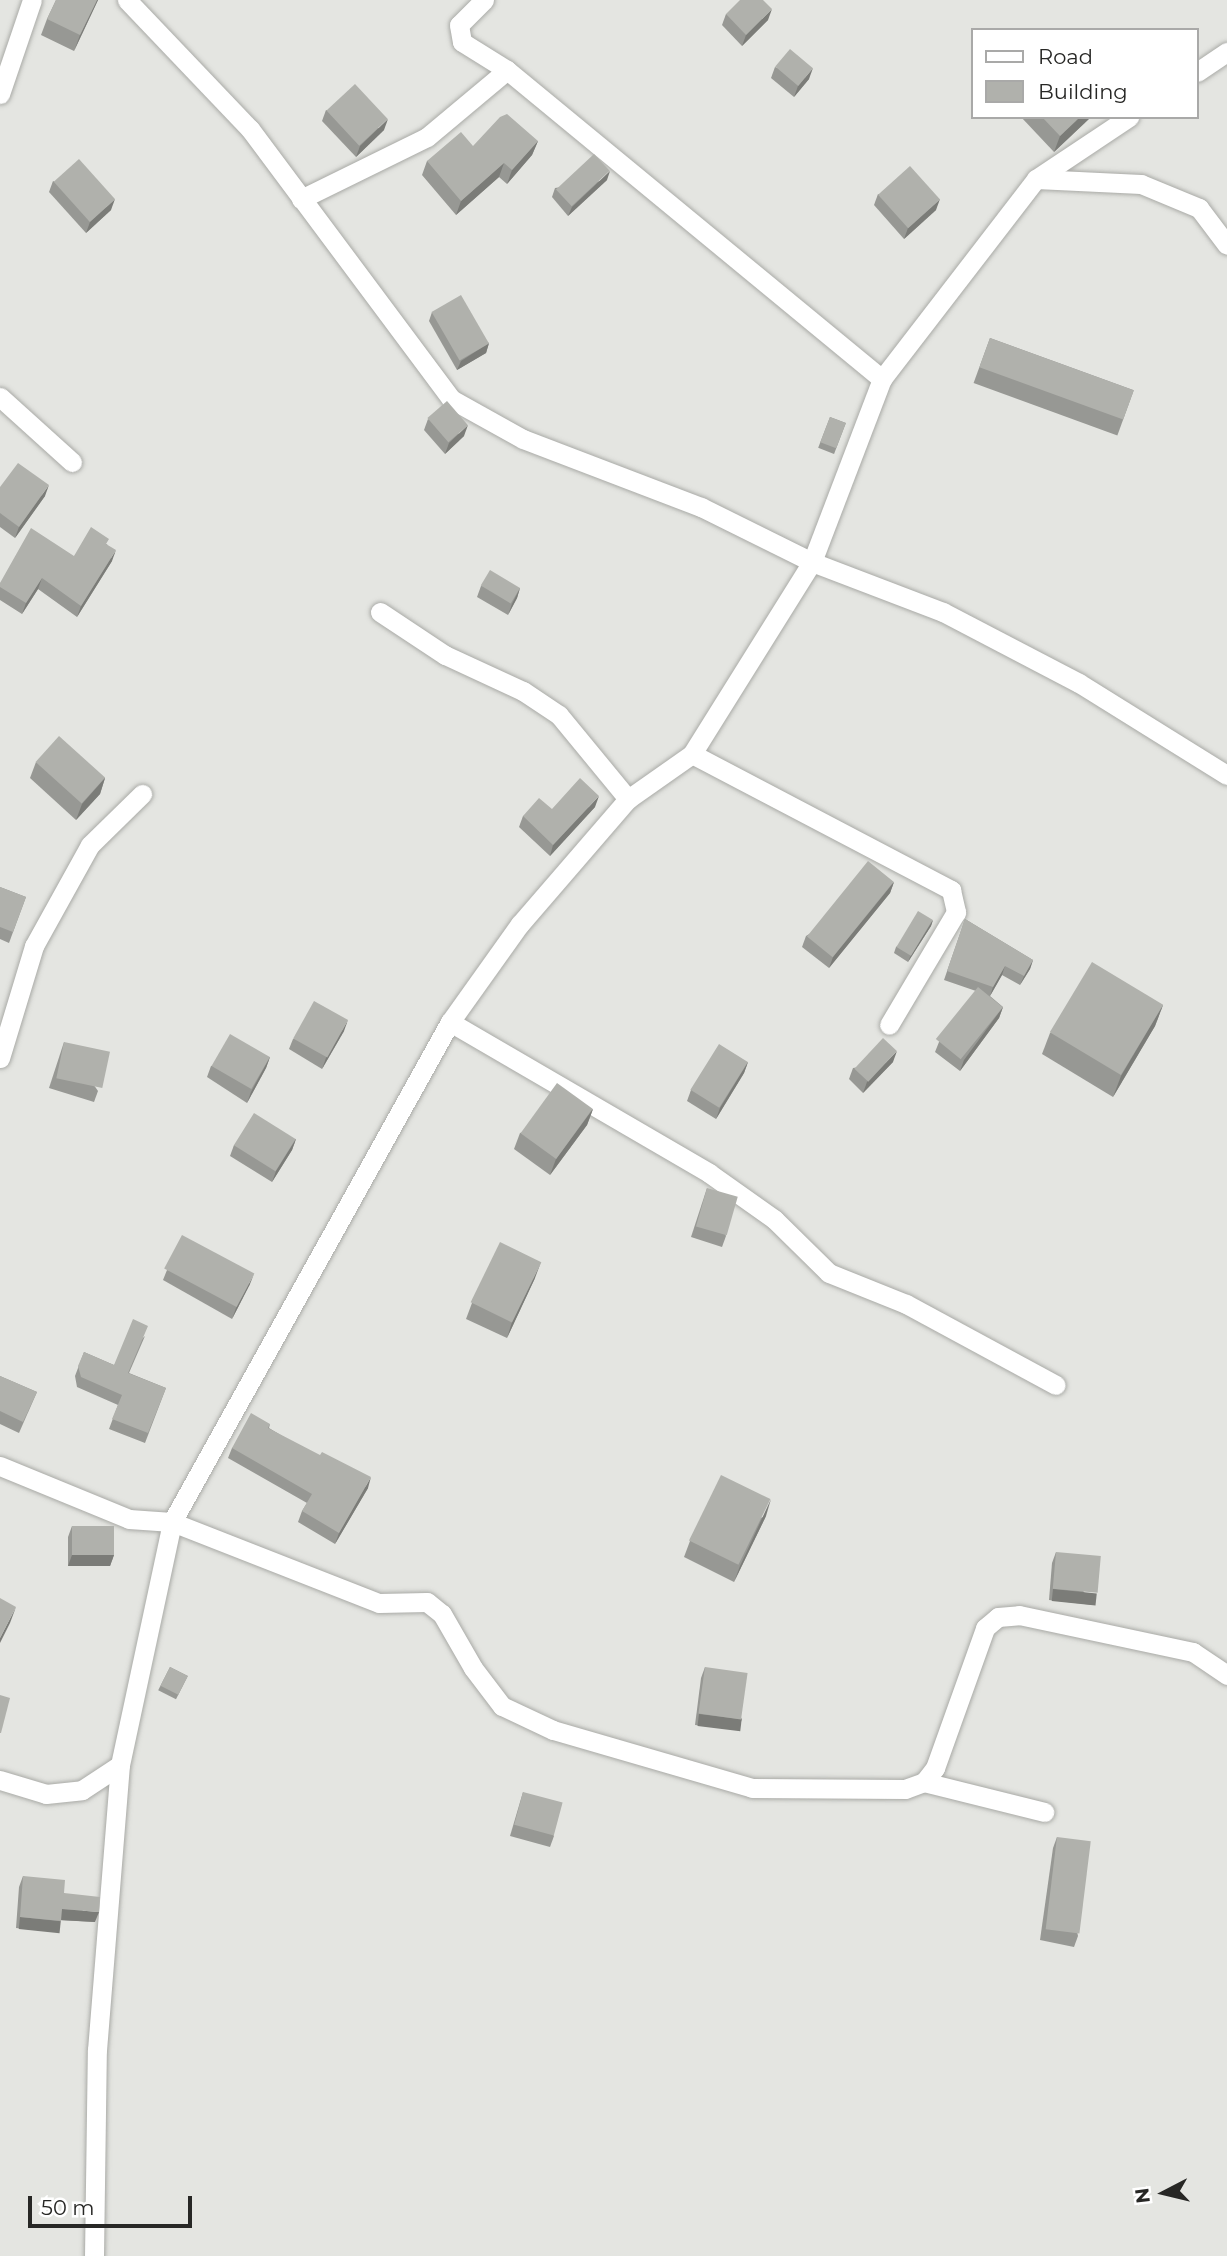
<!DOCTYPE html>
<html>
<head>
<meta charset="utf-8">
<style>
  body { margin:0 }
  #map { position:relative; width:1227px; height:2256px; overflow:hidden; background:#e4e5e1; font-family:Montserrat,sans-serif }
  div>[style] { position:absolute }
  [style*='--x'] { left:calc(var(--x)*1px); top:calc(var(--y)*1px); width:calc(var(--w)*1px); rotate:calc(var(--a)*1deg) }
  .roads { filter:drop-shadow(0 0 2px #a9aaa6) drop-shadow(0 0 2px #a9aaa6) }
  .minor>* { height:19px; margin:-9.5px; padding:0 9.5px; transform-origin:9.5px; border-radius:9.5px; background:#fff }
  .wall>* { inset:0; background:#979894; transform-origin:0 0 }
  .shaded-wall>* { inset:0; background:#7b7c78; transform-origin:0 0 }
  .building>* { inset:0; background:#b0b1ac; transform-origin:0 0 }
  span { translate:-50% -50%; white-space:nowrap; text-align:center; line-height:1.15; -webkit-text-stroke:6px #fff; paint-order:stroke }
  .legend { position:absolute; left:971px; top:28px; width:228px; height:91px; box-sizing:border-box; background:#fff; border:2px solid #a9a9a8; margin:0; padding:9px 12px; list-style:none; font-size:21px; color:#272725 }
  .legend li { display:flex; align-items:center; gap:14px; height:35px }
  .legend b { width:35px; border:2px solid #a9a9a8 }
  .north { position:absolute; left:1129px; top:2158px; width:70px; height:70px; -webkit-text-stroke:5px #fff; paint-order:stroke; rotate:263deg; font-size:19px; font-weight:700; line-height:28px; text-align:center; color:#272725 }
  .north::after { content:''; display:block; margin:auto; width:24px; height:32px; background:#272725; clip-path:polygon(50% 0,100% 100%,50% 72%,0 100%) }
  .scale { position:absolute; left:28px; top:2196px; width:164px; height:32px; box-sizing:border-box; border:4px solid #272725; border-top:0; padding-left:9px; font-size:21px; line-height:24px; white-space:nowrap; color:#272725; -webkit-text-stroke:5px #fff; paint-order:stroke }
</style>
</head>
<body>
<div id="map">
  <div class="roads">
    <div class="minor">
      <div style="--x:127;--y:0;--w:178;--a:46.4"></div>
      <div style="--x:250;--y:129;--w:337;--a:53.3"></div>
      <div style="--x:451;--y:399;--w:82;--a:29.1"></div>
      <div style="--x:523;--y:439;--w:191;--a:20.9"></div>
      <div style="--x:701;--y:507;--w:124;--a:26.4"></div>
      <div style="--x:812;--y:562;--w:140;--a:20.9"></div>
      <div style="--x:943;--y:612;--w:153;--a:27.6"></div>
      <div style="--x:1079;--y:683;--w:174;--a:31.9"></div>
      <div style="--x:484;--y:0;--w:35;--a:135"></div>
      <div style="--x:459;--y:25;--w:17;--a:80"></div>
      <div style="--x:462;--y:42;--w:53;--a:31.9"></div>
      <div style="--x:507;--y:70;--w:486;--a:39.5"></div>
      <div style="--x:1197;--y:72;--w:36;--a:-34"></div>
      <div style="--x:0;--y:94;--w:99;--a:-71.2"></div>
      <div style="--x:1036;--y:179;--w:105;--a:2.7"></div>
      <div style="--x:1141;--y:184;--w:63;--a:22.5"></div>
      <div style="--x:1199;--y:208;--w:46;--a:52.9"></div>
      <div style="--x:301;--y:199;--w:140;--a:-26.2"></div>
      <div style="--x:427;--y:137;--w:104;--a:-39.9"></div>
      <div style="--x:0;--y:397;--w:97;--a:42.1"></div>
      <div style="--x:380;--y:612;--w:78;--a:33.5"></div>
      <div style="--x:445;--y:655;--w:86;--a:24.8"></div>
      <div style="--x:523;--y:691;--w:43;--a:33.7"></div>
      <div style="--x:559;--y:715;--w:109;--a:50.6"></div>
      <div style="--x:692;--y:754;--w:293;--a:27.7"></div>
      <div style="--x:951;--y:890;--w:23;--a:77"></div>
      <div style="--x:956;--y:912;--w:131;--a:120.7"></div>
      <div style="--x:450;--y:1022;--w:300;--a:30.2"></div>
      <div style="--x:709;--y:1173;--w:80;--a:35.3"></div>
      <div style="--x:774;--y:1219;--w:77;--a:44.5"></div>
      <div style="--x:829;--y:1273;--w:83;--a:21.9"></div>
      <div style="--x:906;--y:1304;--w:170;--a:28.4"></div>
      <div style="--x:0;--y:1058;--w:117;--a:-73.1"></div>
      <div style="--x:34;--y:946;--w:115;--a:-61"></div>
      <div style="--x:90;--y:845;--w:73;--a:-44.4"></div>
      <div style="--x:0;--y:1466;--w:139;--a:22.3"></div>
      <div style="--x:129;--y:1519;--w:43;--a:4"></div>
      <div style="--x:172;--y:1522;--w:572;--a:-60.93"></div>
      <div style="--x:450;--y:1022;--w:120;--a:-54.5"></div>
      <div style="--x:520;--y:924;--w:165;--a:-49.2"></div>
      <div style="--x:628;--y:799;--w:78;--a:-35.1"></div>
      <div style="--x:692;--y:754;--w:226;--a:-58"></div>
      <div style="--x:812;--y:562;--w:196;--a:-69.1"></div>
      <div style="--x:882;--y:379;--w:252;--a:-52.4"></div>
      <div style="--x:1036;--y:179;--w:112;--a:-33.7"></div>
      <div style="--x:0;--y:1780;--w:48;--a:16.9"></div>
      <div style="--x:46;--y:1794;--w:36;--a:-6"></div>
      <div style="--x:82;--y:1790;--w:45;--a:-33.3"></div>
      <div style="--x:924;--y:1782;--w:124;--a:14"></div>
      <div style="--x:94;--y:2256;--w:206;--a:-89.2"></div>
      <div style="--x:97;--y:2050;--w:286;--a:-85.4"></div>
      <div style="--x:120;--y:1765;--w:249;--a:-77.9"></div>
      <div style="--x:172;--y:1522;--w:222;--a:21.4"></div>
      <div style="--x:379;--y:1603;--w:48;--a:-1.2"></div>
      <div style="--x:427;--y:1602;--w:19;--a:39"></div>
      <div style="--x:442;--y:1614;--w:62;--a:60.1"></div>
      <div style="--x:473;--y:1668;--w:48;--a:52.7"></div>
      <div style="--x:502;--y:1706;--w:56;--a:25.2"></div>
      <div style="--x:553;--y:1730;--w:207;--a:16.2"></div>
      <div style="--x:752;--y:1788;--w:153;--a:0.4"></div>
      <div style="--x:905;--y:1789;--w:20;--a:-20"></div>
      <div style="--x:924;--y:1782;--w:18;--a:-52"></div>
      <div style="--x:935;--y:1768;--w:149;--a:-70.3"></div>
      <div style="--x:985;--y:1628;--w:17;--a:-40"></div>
      <div style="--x:998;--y:1617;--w:21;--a:-5"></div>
      <div style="--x:1019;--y:1615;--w:178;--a:12"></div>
      <div style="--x:1193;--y:1652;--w:41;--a:34.1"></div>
    </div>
  </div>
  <div class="wall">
    <div style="clip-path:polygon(56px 0,98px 0,74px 51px,41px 35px,47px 19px)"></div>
    <div style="clip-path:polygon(726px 14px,768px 20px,742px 46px,722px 25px)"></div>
    <div style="clip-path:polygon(775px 67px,809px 79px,794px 97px,771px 78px)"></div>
    <div style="clip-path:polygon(326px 110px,384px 130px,356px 157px,322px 121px)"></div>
    <div style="clip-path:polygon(1021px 117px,1091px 117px,1054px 152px)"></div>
    <div style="clip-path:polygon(538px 141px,532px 155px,507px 184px,499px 177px,456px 215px,422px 175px,427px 161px,473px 146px)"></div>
    <div style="clip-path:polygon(607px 180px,568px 216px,552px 197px,555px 188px)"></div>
    <div style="clip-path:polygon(53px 181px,111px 210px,86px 233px,49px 192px)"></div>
    <div style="clip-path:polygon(878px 194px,936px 210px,904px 239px,874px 205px)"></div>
    <div style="clip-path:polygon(432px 312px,489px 343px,486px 353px,457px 370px,429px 321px)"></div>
    <div style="left:990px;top:338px;width:153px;height:48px;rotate:20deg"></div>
    <div style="left:830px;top:417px;width:17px;height:33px;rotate:21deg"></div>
    <div style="clip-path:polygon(428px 419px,464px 436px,445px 454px,424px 430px)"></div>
    <div style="clip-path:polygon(0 487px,45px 496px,15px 538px,0 527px)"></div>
    <div style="clip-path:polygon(107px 544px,112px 561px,77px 617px,38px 589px,22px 614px,0 600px,0 583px)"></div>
    <div style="clip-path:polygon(481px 586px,520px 588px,517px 598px,508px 615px,477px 597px)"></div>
    <div style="clip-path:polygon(36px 762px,105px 778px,100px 794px,76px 820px,30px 778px)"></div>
    <div style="clip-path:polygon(595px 807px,550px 856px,519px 827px,523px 816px,552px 809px)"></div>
    <div style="clip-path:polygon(894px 882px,890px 893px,829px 968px,802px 947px,806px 936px)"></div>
    <div style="clip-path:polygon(0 887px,26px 897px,9px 943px,0 939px)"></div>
    <div style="clip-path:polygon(965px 919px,1033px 960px,1030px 969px,1020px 985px,1002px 975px,990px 996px,1003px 1007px,999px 1018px,960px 1071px,935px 1052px,939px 1042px,976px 991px,944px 980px)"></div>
    <div style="clip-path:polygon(933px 920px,931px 926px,908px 962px,894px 953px,896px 947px)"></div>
    <div style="clip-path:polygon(1163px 1005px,1155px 1026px,1113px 1097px,1042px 1054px,1050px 1033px)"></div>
    <div style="clip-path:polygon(344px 1031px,322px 1069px,289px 1049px,293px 1039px)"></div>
    <div style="clip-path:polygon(64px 1042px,98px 1091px,94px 1102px,49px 1088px)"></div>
    <div style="clip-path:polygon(270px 1057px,266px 1068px,247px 1103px,207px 1077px,211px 1066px)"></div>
    <div style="clip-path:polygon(748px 1062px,744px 1073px,716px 1119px,687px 1101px,691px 1090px)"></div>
    <div style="clip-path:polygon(893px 1062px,863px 1093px,849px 1079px,853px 1068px)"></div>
    <div style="clip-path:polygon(593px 1109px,587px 1125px,550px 1175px,514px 1149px,520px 1133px)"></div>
    <div style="clip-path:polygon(296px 1139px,292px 1150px,272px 1182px,230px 1156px,234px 1145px)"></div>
    <div style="clip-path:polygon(707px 1188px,726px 1236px,722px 1247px,691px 1237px)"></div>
    <div style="clip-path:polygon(167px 1270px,250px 1284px,232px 1319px,163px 1280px)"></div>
    <div style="clip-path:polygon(535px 1278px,507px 1338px,466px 1319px,472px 1303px)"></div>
    <div style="clip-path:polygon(145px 1336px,129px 1373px,166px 1388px,145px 1443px,109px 1429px,118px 1405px,77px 1387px,75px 1376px,84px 1352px,114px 1365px)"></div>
    <div style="clip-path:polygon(0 1376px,37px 1392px,19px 1433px,0 1424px)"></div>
    <div style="clip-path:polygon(270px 1424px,269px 1428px,368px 1488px,335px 1544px,298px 1522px,302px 1511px,307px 1503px,228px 1458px,232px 1448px)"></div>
    <div style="clip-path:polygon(766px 1516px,734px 1582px,684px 1557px,690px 1541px)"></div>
    <div style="clip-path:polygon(72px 1526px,114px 1555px,110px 1566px,68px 1566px,68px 1537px)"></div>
    <div style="clip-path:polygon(1056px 1552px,1093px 1605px,1049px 1600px,1052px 1563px)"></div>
    <div style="left:170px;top:1667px;width:20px;height:26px;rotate:27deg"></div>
    <div style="clip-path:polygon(705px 1667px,742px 1719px,738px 1730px,695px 1725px,701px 1678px)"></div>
    <div style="clip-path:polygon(523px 1792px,554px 1836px,550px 1847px,510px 1836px)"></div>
    <div style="clip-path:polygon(1057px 1837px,1078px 1936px,1074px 1947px,1040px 1940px,1053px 1848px)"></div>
    <div style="clip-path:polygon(23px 1876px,64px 1893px,95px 1922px,61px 1920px,57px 1932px,16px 1928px,19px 1887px)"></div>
  </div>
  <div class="shaded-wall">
    <div style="clip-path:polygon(97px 0,98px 0,74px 51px,80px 35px)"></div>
    <div style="clip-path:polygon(772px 9px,768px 20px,742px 46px,746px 35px)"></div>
    <div style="clip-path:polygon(813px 68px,809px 79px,794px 97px,798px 86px)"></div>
    <div style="clip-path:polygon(1080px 117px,1091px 117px,1054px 152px,1060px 136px)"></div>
    <div style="clip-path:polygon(388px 119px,384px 130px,356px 157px,360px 146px)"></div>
    <div style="clip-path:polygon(538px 141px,532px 155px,507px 184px,512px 170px)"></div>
    <div style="clip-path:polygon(504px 163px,499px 177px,456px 215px,461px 201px)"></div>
    <div style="clip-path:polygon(610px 171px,607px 180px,568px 216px,572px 207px)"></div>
    <div style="clip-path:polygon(115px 199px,111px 210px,86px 233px,90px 222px)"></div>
    <div style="clip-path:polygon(940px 199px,936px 210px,904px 239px,908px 228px)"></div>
    <div style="clip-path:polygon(489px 343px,486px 353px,457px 370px,461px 361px)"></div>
    <div style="clip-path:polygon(468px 425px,464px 436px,445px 454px,449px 443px)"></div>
    <div style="clip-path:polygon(49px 485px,45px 496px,15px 538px,19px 527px)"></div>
    <div style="clip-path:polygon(116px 550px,112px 561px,77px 617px,81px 606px)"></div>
    <div style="clip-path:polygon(42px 578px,38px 589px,22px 614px,26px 603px)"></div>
    <div style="clip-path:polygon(520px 588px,517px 598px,508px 615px,512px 604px)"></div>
    <div style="clip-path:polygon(105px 778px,100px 794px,76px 820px,82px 804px)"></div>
    <div style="clip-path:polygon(599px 796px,595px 807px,550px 856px,553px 845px)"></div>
    <div style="clip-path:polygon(894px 882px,890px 893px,829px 968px,833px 957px)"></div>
    <div style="clip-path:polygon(933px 920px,931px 926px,908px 962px,910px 957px)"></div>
    <div style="clip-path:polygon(1033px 960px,1030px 969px,1020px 985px,1024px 976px)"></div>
    <div style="clip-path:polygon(1005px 966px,1002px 975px,990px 996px,993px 987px)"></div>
    <div style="clip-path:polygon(1163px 1005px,1155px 1026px,1113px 1097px,1121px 1076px)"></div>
    <div style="clip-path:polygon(1003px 1007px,999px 1018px,960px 1071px,964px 1060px)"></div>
    <div style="clip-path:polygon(348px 1020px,344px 1031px,322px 1069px,326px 1058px)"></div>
    <div style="clip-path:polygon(897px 1051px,893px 1062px,863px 1093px,867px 1082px)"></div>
    <div style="clip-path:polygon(270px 1057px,266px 1068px,247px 1103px,251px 1092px)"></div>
    <div style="clip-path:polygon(748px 1062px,744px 1073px,716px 1119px,720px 1108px)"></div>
    <div style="clip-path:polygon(593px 1109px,587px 1125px,550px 1175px,556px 1159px)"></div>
    <div style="clip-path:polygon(296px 1139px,292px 1150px,272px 1182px,276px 1171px)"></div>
    <div style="clip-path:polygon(541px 1262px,535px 1278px,507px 1338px,512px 1322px)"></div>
    <div style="clip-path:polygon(254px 1274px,250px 1284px,232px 1319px,236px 1308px)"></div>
    <div style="clip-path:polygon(371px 1477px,368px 1488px,335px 1544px,339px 1533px)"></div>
    <div style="clip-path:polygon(771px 1499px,766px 1516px,734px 1582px,740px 1566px)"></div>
    <div style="clip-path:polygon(72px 1555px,114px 1555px,110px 1566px,68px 1566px)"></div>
    <div style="left:1053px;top:1589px;width:44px;height:12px;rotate:6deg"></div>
    <div style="clip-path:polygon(16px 1607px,10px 1623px,0 1643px,0 1638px)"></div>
    <div style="left:699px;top:1714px;width:43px;height:12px;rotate:7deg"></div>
    <div style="clip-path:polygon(62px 1909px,99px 1912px,95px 1922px,58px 1920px)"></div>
    <div style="left:20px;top:1917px;width:41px;height:12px;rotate:6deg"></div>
  </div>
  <div class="building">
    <div style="clip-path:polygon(56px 0,97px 0,80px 35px,47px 19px)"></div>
    <div style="clip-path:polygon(740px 0,763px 0,772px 9px,746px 35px,726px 14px)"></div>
    <div style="left:790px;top:49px;width:30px;height:23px;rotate:40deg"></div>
    <div style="left:355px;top:84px;width:48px;height:39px;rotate:47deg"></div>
    <div style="clip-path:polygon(507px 114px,538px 141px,512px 170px,504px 163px,461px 201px,427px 161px,461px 132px,473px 146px,500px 117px)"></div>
    <div style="clip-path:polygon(1042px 117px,1080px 117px,1060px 136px)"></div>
    <div style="left:594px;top:154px;width:23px;height:52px;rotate:47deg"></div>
    <div style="left:79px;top:159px;width:54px;height:34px;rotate:48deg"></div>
    <div style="left:910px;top:166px;width:45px;height:43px;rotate:48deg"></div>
    <div style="left:461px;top:295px;width:56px;height:34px;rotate:60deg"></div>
    <div style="left:990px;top:338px;width:153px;height:31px;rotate:20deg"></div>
    <div style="left:447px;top:401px;width:32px;height:26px;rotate:49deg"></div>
    <div style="left:830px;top:417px;width:17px;height:27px;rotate:21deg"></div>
    <div style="clip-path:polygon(18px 463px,49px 485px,19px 527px,0 513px,0 487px)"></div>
    <div style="clip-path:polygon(91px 527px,109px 539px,106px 544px,116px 550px,81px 606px,42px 578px,26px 603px,0 587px,0 583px,31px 528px,74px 556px)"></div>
    <div style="left:490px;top:570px;width:35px;height:18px;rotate:31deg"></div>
    <div style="left:59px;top:736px;width:62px;height:35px;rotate:42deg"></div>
    <div style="clip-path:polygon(580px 778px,599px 796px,553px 845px,523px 816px,539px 798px,552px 809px)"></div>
    <div style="left:868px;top:861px;width:33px;height:97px;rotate:39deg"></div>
    <div style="clip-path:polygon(0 887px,26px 897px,13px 932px,0 927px)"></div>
    <div style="left:918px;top:911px;width:17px;height:42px;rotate:31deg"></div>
    <div style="clip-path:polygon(965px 919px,1033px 960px,1024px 976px,1005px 966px,993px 987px,947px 971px)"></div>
    <div style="left:1092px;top:962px;width:83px;height:82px;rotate:31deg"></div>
    <div style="left:978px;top:987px;width:32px;height:67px;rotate:39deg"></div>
    <div style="left:314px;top:1001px;width:39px;height:43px;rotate:29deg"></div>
    <div style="left:230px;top:1034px;width:46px;height:37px;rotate:30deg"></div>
    <div style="left:883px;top:1038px;width:19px;height:42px;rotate:43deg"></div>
    <div style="left:64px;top:1042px;width:47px;height:37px;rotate:12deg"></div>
    <div style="left:719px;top:1044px;width:34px;height:54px;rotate:32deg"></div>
    <div style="left:557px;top:1083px;width:44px;height:62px;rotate:36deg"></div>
    <div style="left:254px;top:1113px;width:49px;height:38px;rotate:32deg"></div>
    <div style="left:707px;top:1188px;width:32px;height:40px;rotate:16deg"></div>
    <div style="left:182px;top:1235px;width:82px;height:38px;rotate:28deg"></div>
    <div style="left:500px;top:1242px;width:46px;height:67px;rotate:26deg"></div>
    <div style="clip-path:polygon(133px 1319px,148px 1326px,128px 1373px,166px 1388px,148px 1433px,112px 1419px,122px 1395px,81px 1377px,78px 1366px,84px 1352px,114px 1365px)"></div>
    <div style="clip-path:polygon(0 1376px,37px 1392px,23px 1422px,0 1411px)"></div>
    <div style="clip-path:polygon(251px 1413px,270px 1424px,268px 1428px,320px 1455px,322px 1452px,371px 1477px,339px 1533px,302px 1511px,312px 1494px,232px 1448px)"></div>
    <div style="left:721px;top:1475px;width:55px;height:73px;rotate:26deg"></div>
    <div style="left:72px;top:1526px;width:42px;height:29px"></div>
    <div style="left:1056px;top:1552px;width:45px;height:37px;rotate:5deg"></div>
    <div style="clip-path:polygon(0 1598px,16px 1607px,0 1638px)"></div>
    <div style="left:170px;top:1667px;width:20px;height:21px;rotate:27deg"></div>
    <div style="left:705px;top:1667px;width:43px;height:47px;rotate:8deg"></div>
    <div style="clip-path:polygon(0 1695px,10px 1698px,1px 1733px,0 1733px)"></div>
    <div style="left:523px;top:1792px;width:41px;height:34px;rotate:15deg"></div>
    <div style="left:1057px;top:1837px;width:34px;height:93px;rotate:7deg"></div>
    <div style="clip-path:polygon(23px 1876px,65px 1880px,64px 1893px,100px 1897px,99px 1912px,62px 1909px,61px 1921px,20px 1917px)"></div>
  </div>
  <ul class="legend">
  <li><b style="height:9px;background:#fff"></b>Road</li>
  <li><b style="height:19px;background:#b0b1ac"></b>Building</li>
  </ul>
  <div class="north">N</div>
  <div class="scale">50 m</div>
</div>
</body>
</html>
